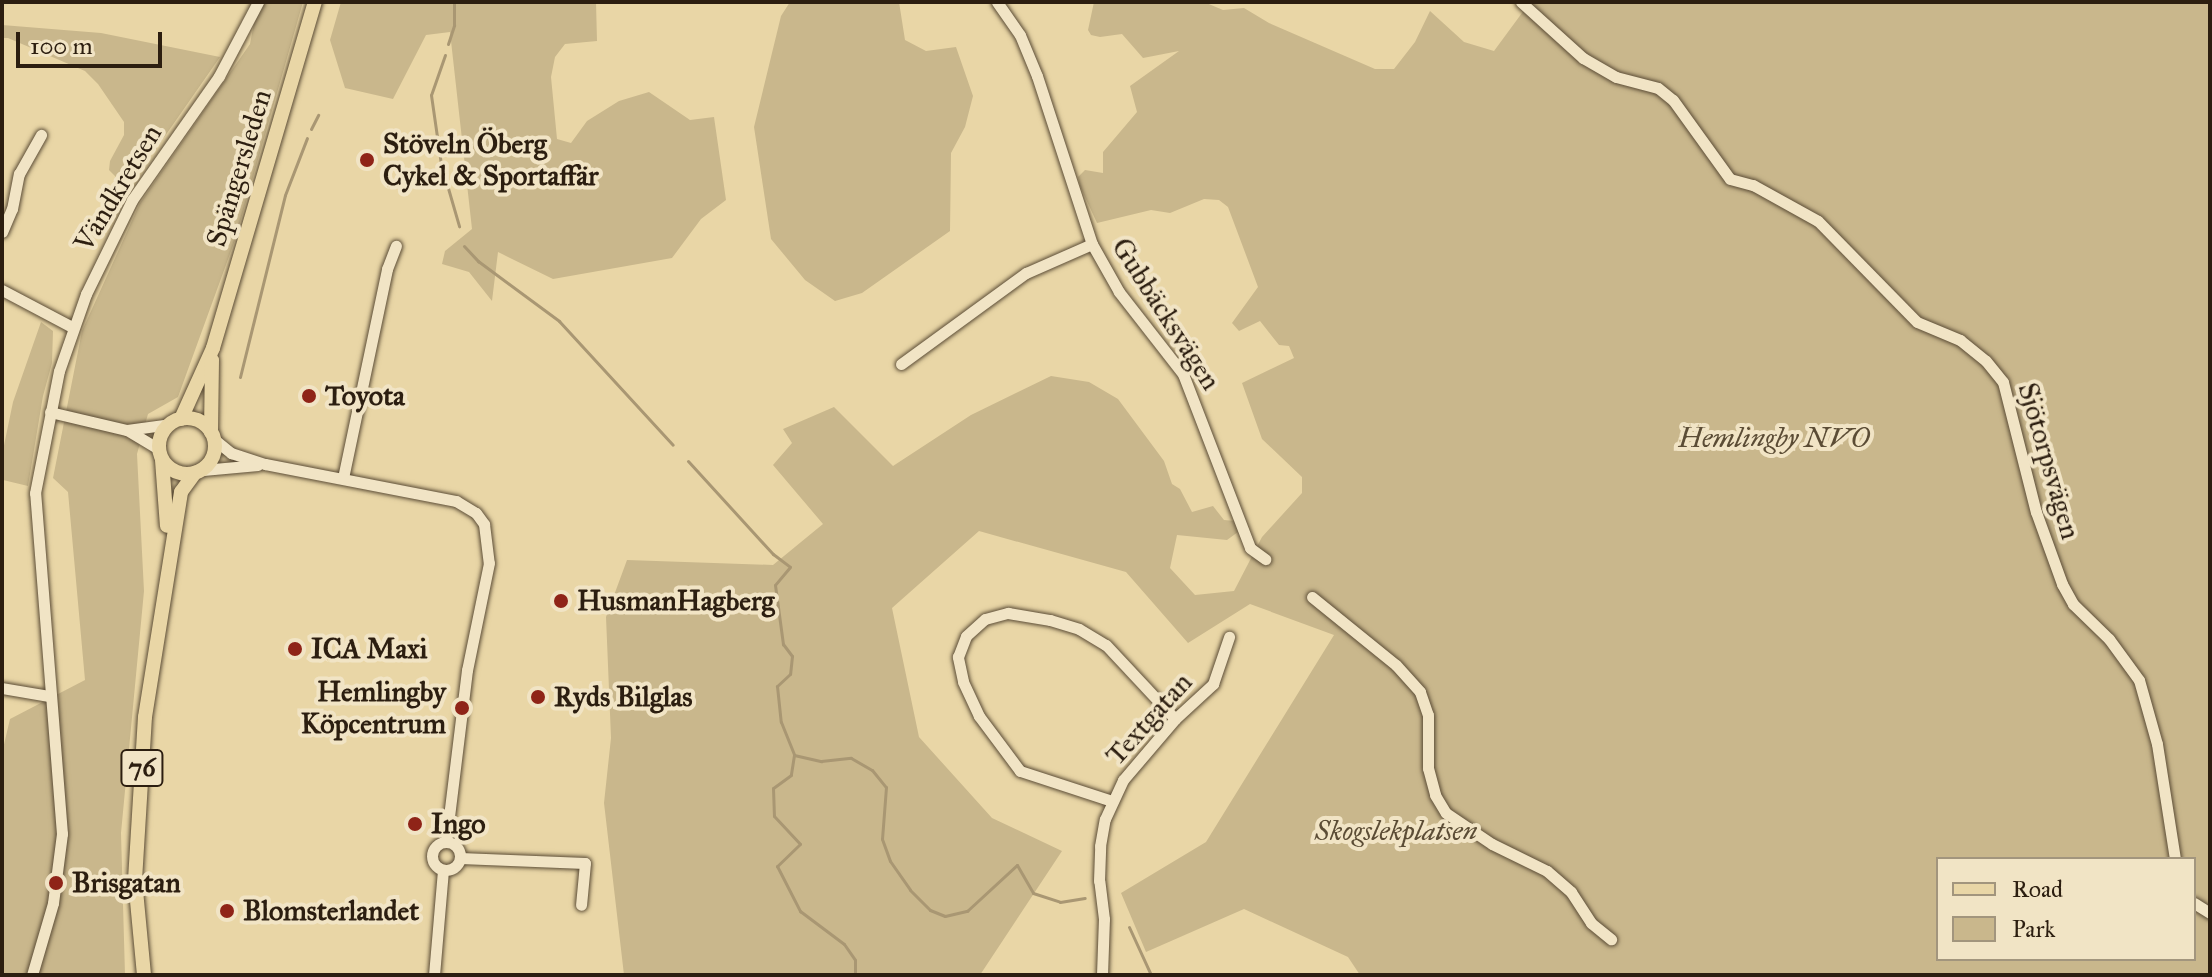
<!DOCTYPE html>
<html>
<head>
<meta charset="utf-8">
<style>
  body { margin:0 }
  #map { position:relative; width:2212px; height:977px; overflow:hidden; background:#e9d6a6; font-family:"IM FELL Great Primer",serif }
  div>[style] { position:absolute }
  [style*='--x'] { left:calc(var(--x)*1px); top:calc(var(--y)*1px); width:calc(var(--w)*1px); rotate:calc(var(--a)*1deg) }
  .green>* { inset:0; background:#c9b78c }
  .stream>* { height:3px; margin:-1.5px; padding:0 1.5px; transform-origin:1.5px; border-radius:1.5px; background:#a99773 }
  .roads { filter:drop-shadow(0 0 2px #5b4c36) drop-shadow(0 0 2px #5b4c36) }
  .minor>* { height:11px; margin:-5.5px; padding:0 5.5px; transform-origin:5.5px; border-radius:5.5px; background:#f1e4c5 }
  .minor>.ring { margin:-5.5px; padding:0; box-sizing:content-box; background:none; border:11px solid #f1e4c5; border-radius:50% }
  .major>* { height:14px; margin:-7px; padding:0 7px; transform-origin:7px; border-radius:7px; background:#e9d6a6 }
  .major>.ring { margin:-7px; padding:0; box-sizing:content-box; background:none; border:14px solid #e9d6a6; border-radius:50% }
  .dots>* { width:22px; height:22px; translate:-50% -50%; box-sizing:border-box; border:4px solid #f1e4c5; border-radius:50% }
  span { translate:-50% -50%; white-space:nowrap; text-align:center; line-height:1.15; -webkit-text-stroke:8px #f1e4c5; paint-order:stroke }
  .shield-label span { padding:2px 6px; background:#f1e4c5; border:2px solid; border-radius:6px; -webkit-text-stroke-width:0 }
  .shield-label { font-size:26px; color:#2c1e10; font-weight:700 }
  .poi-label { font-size:28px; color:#2c1e10; font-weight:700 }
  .left { translate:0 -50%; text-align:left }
  .right { translate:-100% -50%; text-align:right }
  .street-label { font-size:28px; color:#2c1e10 }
  .park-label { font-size:28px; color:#5b4c35; font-style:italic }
  .frame { position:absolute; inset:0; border:4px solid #2c1e10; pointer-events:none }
  .legend { position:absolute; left:1936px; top:857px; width:260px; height:104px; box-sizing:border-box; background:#f1e4c5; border:2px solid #a2957d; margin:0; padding:10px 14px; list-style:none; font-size:24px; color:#2c1e10 }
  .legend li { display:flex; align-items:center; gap:16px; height:40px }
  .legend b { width:40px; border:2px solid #a2957d }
  .scale { position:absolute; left:16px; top:32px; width:146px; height:36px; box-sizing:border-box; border:4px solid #2c1e10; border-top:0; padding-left:10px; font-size:24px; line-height:28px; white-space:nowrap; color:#2c1e10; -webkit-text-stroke:6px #f1e4c5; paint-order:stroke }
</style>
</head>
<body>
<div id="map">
  <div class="green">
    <div style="clip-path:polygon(258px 2px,303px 2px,235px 240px,178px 397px,148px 414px,137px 454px,144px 591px,121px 833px,125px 975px,2px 975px,2px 753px,10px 719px,85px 680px,68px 492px,53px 478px,82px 331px,140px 203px,250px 44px)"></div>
    <div style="clip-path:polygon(341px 2px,596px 2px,597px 41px,565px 44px,555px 57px,551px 77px,557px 139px,571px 143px,587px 121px,619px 101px,649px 92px,690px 120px,714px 117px,726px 200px,701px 219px,672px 258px,553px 279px,498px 252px,492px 301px,469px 272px,442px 264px,445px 251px,472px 229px,450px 32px,426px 35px,393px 99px,345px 88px,330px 40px)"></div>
    <div style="clip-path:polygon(790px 2px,899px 2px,905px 40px,926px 51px,956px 47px,973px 96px,965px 127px,951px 153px,950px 231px,862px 293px,835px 301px,805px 280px,771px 239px,754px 127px,781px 16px)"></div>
    <div style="clip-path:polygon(evenodd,1094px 2px,1204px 2px,1223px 10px,1244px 8px,1269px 23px,1375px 69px,1394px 69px,1415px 42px,1430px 11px,1464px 42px,1494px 51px,1530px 2px,2210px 2px,2210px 975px,1360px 975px,1348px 957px,1244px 909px,1146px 952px,1121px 893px,1206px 842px,1334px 635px,1250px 604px,1188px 643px,1126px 572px,979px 531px,892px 608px,919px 737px,992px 818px,1062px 851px,980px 975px,624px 975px,604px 803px,611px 738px,606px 617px,627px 560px,773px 565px,823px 524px,773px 465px,792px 443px,783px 429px,834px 407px,893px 466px,971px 415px,1051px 376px,1089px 382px,1118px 399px,1164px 461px,1172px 484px,1180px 489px,1192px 512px,1213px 506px,1224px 520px,1235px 521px,1238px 532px,1227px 540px,1177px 535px,1170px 568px,1195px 595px,1234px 591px,1262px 537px,1302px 493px,1302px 477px,1262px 439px,1242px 383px,1294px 358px,1289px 346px,1279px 345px,1260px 321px,1239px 331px,1232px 323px,1258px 287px,1228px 207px,1219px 200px,1204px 199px,1170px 213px,1151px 210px,1097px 223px,1080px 186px,1078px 177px,1085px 170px,1103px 173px,1103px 152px,1137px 112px,1130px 86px,1179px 51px,1143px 58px,1122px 34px,1100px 37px,1091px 35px,1088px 30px,1094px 2px,1938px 859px,2194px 859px,2194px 959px,1938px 959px,1938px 859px)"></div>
    <div style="clip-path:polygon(2px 25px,101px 33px,220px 57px,156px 149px,143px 145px,116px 177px,109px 170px,110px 161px,124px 135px,124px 122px,98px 84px,85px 71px,8px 38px,2px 38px)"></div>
    <div style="clip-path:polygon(41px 322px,53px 331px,52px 363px,43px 396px,28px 486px,3px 480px,2px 455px,13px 402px)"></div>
  </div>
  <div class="stream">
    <div style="--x:448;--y:44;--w:20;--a:-72"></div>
    <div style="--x:454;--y:25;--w:23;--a:-90"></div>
    <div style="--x:445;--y:55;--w:42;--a:109.3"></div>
    <div style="--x:431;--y:95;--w:70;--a:81.8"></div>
    <div style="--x:441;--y:164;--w:65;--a:73.8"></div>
    <div style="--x:311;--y:129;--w:16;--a:-63"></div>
    <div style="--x:464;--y:246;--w:21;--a:47"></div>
    <div style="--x:478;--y:261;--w:101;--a:36.5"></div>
    <div style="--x:559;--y:321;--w:168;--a:47.4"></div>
    <div style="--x:240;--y:377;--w:187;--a:-76.1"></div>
    <div style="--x:285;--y:195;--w:61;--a:-68.9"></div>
    <div style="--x:688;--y:461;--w:126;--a:47.6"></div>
    <div style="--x:773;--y:554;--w:21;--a:37"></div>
    <div style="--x:790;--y:567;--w:23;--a:130"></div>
    <div style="--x:775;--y:585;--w:60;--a:82.3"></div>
    <div style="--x:783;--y:644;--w:15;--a:53"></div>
    <div style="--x:792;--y:656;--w:18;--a:96"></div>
    <div style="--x:790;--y:674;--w:18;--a:137"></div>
    <div style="--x:777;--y:686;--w:36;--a:84"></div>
    <div style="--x:781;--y:722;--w:35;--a:68"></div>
    <div style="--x:794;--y:755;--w:20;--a:99"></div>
    <div style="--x:791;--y:775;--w:22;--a:144"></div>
    <div style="--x:773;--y:788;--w:28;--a:88"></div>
    <div style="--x:774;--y:816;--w:38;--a:47"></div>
    <div style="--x:800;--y:844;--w:32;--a:136"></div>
    <div style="--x:777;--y:866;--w:51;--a:62.9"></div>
    <div style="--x:800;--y:911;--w:55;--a:36.9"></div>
    <div style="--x:844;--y:944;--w:19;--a:55"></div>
    <div style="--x:855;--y:960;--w:15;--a:90"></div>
    <div style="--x:794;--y:755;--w:28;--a:13"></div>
    <div style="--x:821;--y:761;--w:30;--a:-6"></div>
    <div style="--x:851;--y:758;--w:24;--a:30"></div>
    <div style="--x:872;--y:770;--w:22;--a:51"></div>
    <div style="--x:886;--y:787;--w:52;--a:94.4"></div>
    <div style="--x:882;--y:839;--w:23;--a:70"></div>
    <div style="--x:890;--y:861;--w:35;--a:55"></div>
    <div style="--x:910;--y:890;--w:28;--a:45"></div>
    <div style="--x:930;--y:910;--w:16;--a:22"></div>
    <div style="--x:945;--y:916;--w:23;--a:-13"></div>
    <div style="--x:967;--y:911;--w:68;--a:-42.6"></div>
    <div style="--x:1017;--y:865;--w:32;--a:60"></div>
    <div style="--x:1033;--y:893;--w:28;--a:18"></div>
    <div style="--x:1060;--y:902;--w:25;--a:-9"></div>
    <div style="--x:1129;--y:927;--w:53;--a:65.4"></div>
  </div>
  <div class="roads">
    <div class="minor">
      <div style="--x:997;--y:2;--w:40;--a:55.1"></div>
      <div style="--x:1020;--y:35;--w:44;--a:67.5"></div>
      <div style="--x:1037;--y:76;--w:177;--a:71.9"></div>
      <div style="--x:1092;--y:244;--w:55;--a:60.6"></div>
      <div style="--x:1119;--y:292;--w:104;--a:52"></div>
      <div style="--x:1183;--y:374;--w:186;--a:68.9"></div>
      <div style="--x:1250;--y:548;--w:19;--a:36"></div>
      <div style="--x:1521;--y:2;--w:84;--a:42.1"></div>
      <div style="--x:1583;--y:58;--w:38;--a:30"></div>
      <div style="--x:1616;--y:77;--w:43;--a:14.7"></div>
      <div style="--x:1658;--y:88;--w:19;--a:39"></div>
      <div style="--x:1673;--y:100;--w:97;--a:54.2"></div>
      <div style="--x:1730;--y:179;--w:24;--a:15"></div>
      <div style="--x:1753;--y:185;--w:74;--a:29"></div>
      <div style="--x:1818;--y:221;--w:141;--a:45.6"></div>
      <div style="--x:1917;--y:322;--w:47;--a:22.7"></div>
      <div style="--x:1960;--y:340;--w:33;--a:39"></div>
      <div style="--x:1986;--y:361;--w:27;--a:51"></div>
      <div style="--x:2003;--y:382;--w:134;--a:75.8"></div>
      <div style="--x:2036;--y:512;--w:77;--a:70.1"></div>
      <div style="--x:2062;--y:584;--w:23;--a:61"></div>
      <div style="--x:2073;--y:604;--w:50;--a:44.2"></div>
      <div style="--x:2109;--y:639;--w:51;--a:53.8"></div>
      <div style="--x:2139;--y:680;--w:66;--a:74.3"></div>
      <div style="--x:2157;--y:744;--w:116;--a:81.1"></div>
      <div style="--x:2;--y:232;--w:25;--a:-67"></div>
      <div style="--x:12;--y:209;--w:36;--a:-79"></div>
      <div style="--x:19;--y:174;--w:45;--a:-60.6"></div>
      <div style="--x:2;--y:290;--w:79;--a:27.9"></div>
      <div style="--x:901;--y:364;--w:155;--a:-36.1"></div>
      <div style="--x:1026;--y:273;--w:72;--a:-23.7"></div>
      <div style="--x:50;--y:412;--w:79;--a:13.2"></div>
      <div style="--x:127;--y:430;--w:37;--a:31"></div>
      <div style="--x:127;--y:430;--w:43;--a:-7.9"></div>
      <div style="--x:215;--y:440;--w:21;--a:39"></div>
      <div style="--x:231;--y:453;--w:36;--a:18"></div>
      <div style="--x:265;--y:464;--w:195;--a:11"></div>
      <div style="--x:456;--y:501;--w:23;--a:31"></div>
      <div style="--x:476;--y:513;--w:14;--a:54"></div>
      <div style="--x:484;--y:524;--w:39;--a:83"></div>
      <div style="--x:489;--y:563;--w:109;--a:101.6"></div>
      <div style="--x:467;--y:670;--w:173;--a:97"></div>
      <div style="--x:203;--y:470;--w:55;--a:-5.2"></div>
      <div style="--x:343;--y:478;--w:214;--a:-78.1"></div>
      <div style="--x:387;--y:269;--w:25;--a:-69"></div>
      <div style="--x:1312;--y:597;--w:108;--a:39"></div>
      <div style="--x:1396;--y:665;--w:36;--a:48"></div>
      <div style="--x:1420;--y:692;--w:24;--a:71"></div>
      <div style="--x:1428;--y:715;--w:53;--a:90"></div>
      <div style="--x:1428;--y:768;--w:28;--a:75"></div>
      <div style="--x:1435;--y:795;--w:21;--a:59"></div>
      <div style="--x:1446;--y:813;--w:55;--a:34"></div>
      <div style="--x:1492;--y:844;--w:61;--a:26.1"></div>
      <div style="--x:1547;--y:871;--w:32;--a:41"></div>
      <div style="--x:1571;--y:892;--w:37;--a:57"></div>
      <div style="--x:1591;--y:923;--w:26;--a:39"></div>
      <div style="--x:2;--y:688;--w:48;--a:9.7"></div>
      <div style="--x:1112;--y:801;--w:97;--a:-161.9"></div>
      <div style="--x:1020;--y:771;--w:69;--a:-126.7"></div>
      <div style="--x:979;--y:716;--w:38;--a:-115"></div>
      <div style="--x:963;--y:681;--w:25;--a:-102"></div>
      <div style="--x:958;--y:657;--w:22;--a:-69"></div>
      <div style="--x:966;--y:636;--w:25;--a:-42"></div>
      <div style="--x:985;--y:619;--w:24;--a:-15"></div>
      <div style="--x:1008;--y:613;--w:43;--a:9.5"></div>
      <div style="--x:1050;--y:620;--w:30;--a:17"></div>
      <div style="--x:1079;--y:629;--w:31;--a:31"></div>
      <div style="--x:1106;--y:645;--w:101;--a:47"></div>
      <div class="ring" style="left:432px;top:842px;width:17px;height:17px"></div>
      <div style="--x:460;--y:858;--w:125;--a:2.3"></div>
      <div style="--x:585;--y:863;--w:42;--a:95.4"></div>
      <div style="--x:2194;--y:903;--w:19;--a:32"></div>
      <div style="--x:32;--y:975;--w:75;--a:-73.7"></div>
      <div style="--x:53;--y:903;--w:70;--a:-82.6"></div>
      <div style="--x:62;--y:834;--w:342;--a:-94.5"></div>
      <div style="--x:35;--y:493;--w:124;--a:-78.9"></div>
      <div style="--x:59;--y:371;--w:82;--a:-70.7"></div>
      <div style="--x:86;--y:294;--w:105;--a:-63.9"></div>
      <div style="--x:132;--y:200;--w:151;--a:-54.9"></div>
      <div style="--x:219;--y:76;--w:84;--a:-62.2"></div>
      <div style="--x:434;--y:975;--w:105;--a:-85.1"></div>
      <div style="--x:1102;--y:975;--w:56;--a:-88"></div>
      <div style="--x:1104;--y:919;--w:38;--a:-97"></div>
      <div style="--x:1099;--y:881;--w:35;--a:-88"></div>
      <div style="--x:1100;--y:846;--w:27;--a:-80"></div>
      <div style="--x:1105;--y:819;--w:43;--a:-65.2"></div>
      <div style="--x:1123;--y:780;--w:80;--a:-49.6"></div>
      <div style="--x:1175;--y:719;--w:52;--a:-42.6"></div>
      <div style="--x:1213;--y:684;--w:50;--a:-71.2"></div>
    </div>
    <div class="major">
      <div class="ring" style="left:159px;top:418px;width:42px;height:42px"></div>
      <div style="--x:181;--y:419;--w:78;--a:-65.7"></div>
      <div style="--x:213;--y:348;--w:361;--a:-73.6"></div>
      <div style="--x:211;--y:432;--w:72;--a:-89.2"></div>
      <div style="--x:162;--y:460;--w:66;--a:85.7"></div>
      <div style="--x:144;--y:975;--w:95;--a:-95.4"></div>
      <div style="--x:135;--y:880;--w:163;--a:-86.5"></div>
      <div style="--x:145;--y:717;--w:228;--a:-80.9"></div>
      <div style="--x:181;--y:492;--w:24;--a:-54"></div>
    </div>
  </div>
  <div class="dots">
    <div style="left:367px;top:160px;background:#8f2418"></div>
    <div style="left:309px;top:396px;background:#8f2418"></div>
    <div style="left:561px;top:601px;background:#8f2418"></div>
    <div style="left:295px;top:649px;background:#8f2418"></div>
    <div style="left:538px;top:697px;background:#8f2418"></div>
    <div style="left:462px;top:708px;background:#8f2418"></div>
    <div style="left:415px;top:824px;background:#8f2418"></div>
    <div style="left:56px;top:883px;background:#8f2418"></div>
    <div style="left:227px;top:911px;background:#8f2418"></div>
  </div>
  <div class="shield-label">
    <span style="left:142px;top:768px">76</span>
  </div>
  <div class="poi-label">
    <span class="left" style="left:383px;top:160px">Stöveln Öberg<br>Cykel &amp; Sportaffär</span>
    <span class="left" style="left:325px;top:396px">Toyota</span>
    <span class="left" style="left:577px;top:601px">HusmanHagberg</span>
    <span class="left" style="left:311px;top:649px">ICA Maxi</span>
    <span class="right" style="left:446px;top:708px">Hemlingby<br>Köpcentrum</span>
    <span class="left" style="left:554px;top:697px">Ryds Bilglas</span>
    <span class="left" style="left:431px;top:824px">Ingo</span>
    <span class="left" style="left:72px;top:883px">Brisgatan</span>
    <span class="left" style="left:243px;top:911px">Blomsterlandet</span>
  </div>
  <div class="street-label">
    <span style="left:239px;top:168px;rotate:-73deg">Spängersleden</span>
    <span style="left:118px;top:188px;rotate:-59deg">Vändkretsen</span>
    <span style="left:1166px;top:314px;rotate:57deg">Gubbäcksvägen</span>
    <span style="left:2049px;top:461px;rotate:74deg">Sjötorpsvägen</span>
    <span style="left:1149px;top:719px;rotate:-48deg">Textgatan</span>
  </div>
  <div class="park-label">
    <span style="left:1774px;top:438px">Hemlingby NVO</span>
    <span style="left:1396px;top:831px">Skogslekplatsen</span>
  </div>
  <div class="frame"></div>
  <ul class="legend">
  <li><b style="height:10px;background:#e9d6a6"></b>Road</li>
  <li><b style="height:22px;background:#c9b78c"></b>Park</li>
  </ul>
  <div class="scale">100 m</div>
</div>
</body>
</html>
